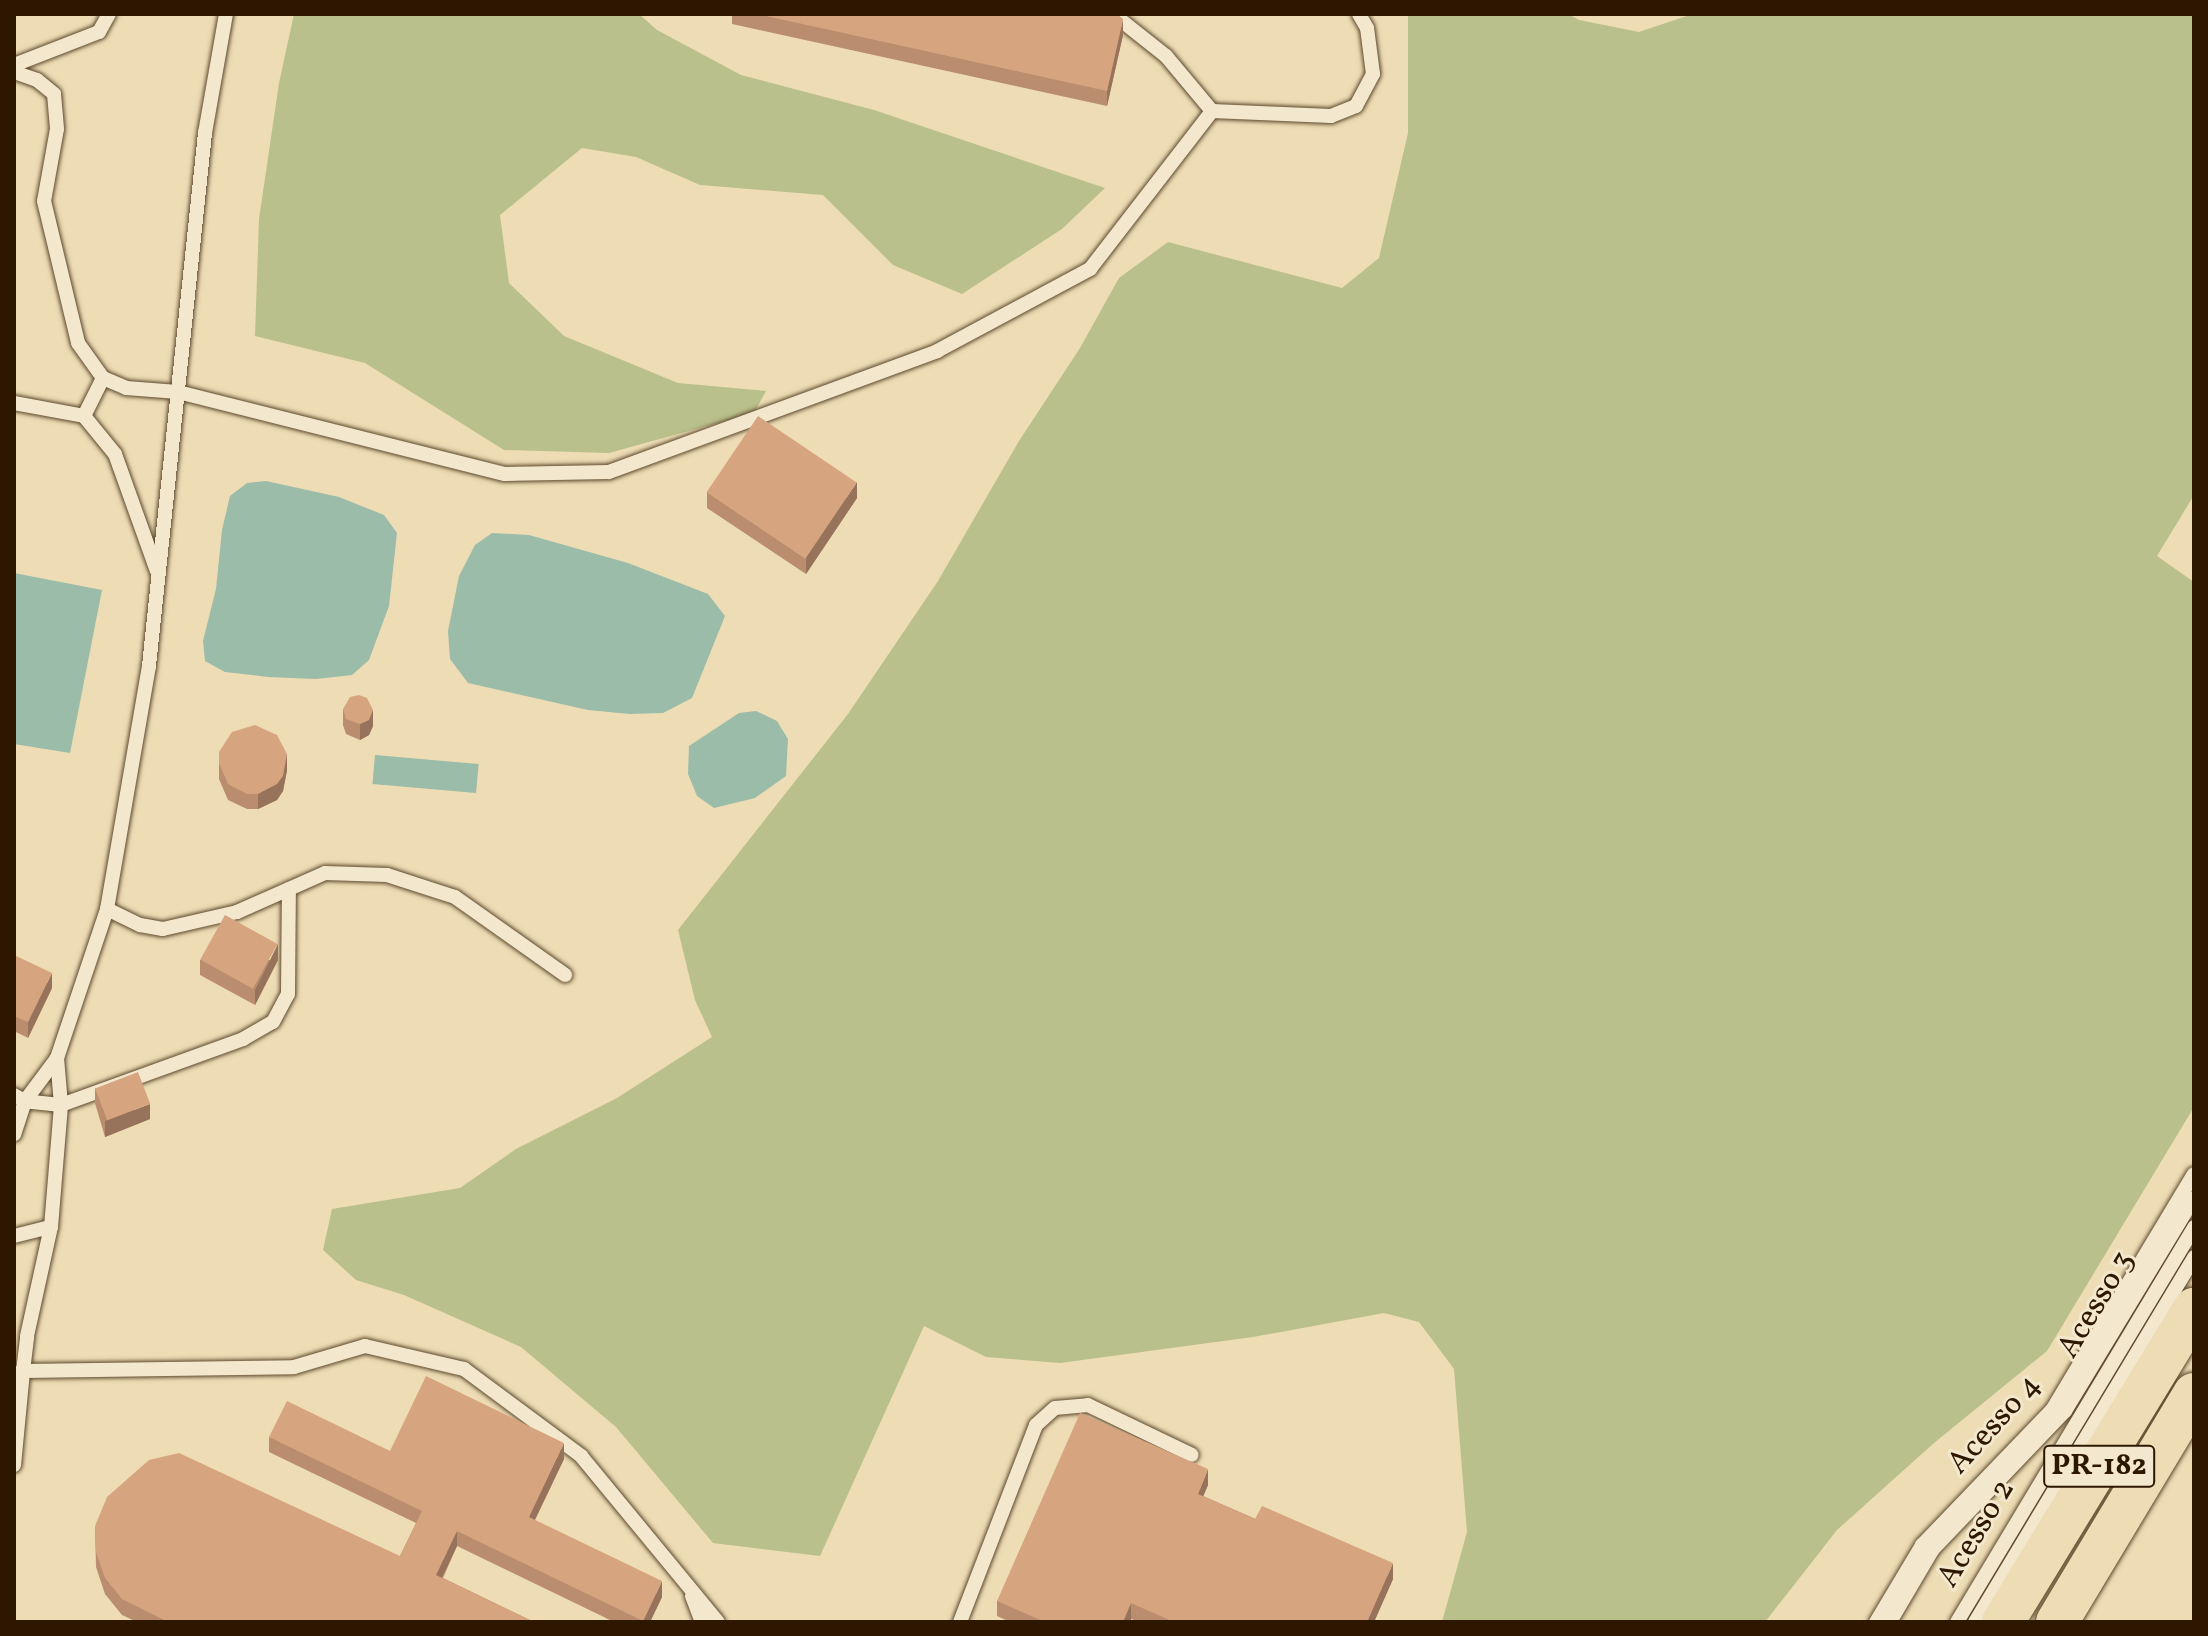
<!DOCTYPE html>
<html>
<head>
<meta charset="utf-8">
<style>
  body { margin:0 }
  #map { position:relative; width:2208px; height:1636px; overflow:hidden; background:#eddcb4; font-family:Vollkorn,serif }
  div>[style] { position:absolute }
  [style*='--x'] { left:calc(var(--x)*1px); top:calc(var(--y)*1px); width:calc(var(--w)*1px); rotate:calc(var(--a)*1deg) }
  .green>* { inset:0; background:#bac08b }
  .water>* { inset:0; background:#9abca9; transform-origin:0 0 }
  .roads { filter:drop-shadow(0 0 2px #5d482d) drop-shadow(0 0 2px #5d482d) }
  .service>* { height:14px; margin:-7px; padding:0 7px; transform-origin:7px; border-radius:7px; background:#f3e8ce }
  .primary>* { height:42px; margin:-21px; padding:0 21px; transform-origin:21px; border-radius:21px; background:#eddcb4 }
  .wall>* { inset:0; background:#b98d6e }
  .shaded-wall>* { inset:0; background:#96735a }
  .building>* { inset:0; background:#d7a480; transform-origin:0 0 }
  span { translate:-50% -50%; white-space:nowrap; text-align:center; line-height:1.15; -webkit-text-stroke:6px #f3e8ce; paint-order:stroke }
  .shield-label span { padding:2px 6px; background:#f3e8ce; border:2px solid; border-radius:6px; -webkit-text-stroke-width:0 }
  .shield-label { font-size:30px; color:#2d1700; font-weight:700 }
  .street-label { font-size:32px; color:#2d1700 }
  .frame { position:absolute; inset:0; border:16px solid #2d1700; pointer-events:none }
</style>
</head>
<body>
<div id="map">
  <div class="green">
    <div style="clip-path:polygon(294px 14px,639px 14px,657px 30px,741px 75px,874px 110px,1105px 188px,1062px 229px,962px 294px,893px 265px,823px 195px,700px 185px,636px 157px,582px 148px,500px 215px,509px 283px,564px 336px,678px 383px,766px 391px,754px 413px,609px 453px,504px 450px,365px 363px,255px 336px,259px 219px,279px 83px)"></div>
    <div style="clip-path:polygon(1408px 14px,1568px 14px,1579px 20px,1639px 32px,1693px 14px,2194px 14px,2194px 495px,2157px 556px,2194px 582px,2194px 1107px,2047px 1351px,1934px 1443px,1837px 1530px,1765px 1622px,1442px 1622px,1467px 1532px,1454px 1369px,1419px 1322px,1384px 1313px,1253px 1337px,1060px 1363px,986px 1357px,924px 1326px,820px 1556px,713px 1543px,616px 1427px,521px 1347px,404px 1295px,356px 1280px,323px 1250px,332px 1209px,460px 1188px,516px 1149px,617px 1098px,712px 1037px,695px 1000px,678px 930px,848px 714px,938px 581px,1019px 441px,1080px 348px,1119px 278px,1168px 242px,1342px 288px,1379px 258px,1408px 133px)"></div>
  </div>
  <div class="water">
    <div style="clip-path:polygon(266px 481px,339px 497px,384px 515px,397px 533px,389px 606px,369px 660px,352px 675px,316px 679px,268px 677px,225px 672px,205px 661px,203px 641px,216px 589px,222px 530px,230px 496px,247px 483px)"></div>
    <div style="clip-path:polygon(492px 533px,529px 535px,628px 563px,708px 594px,725px 616px,692px 698px,663px 713px,630px 714px,588px 710px,468px 683px,450px 659px,448px 631px,459px 576px,475px 545px)"></div>
    <div style="clip-path:polygon(14px 573px,102px 590px,70px 753px,14px 744px)"></div>
    <div style="clip-path:polygon(756px 711px,777px 721px,788px 739px,786px 776px,755px 798px,714px 808px,697px 796px,688px 774px,689px 746px,739px 713px)"></div>
    <div style="left:375px;top:755px;width:104px;height:29px;rotate:5deg"></div>
  </div>
  <div class="roads">
    <div class="service">
      <div style="--x:226;--y:14;--w:121;--a:100"></div>
      <div style="--x:205;--y:133;--w:536;--a:96"></div>
      <div style="--x:149;--y:666;--w:247;--a:99.8"></div>
      <div style="--x:107;--y:909;--w:37;--a:26"></div>
      <div style="--x:140;--y:925;--w:23;--a:10"></div>
      <div style="--x:163;--y:929;--w:76;--a:-12.9"></div>
      <div style="--x:237;--y:912;--w:96;--a:-23.9"></div>
      <div style="--x:325;--y:873;--w:62;--a:1.8"></div>
      <div style="--x:387;--y:875;--w:71;--a:17.9"></div>
      <div style="--x:455;--y:897;--w:135;--a:35.3"></div>
      <div style="--x:14;--y:65;--w:91;--a:-21.2"></div>
      <div style="--x:99;--y:32;--w:21;--a:-61"></div>
      <div style="--x:14;--y:72;--w:24;--a:19"></div>
      <div style="--x:37;--y:80;--w:22;--a:39"></div>
      <div style="--x:54;--y:94;--w:35;--a:85"></div>
      <div style="--x:57;--y:129;--w:73;--a:100.2"></div>
      <div style="--x:44;--y:201;--w:146;--a:76.5"></div>
      <div style="--x:78;--y:343;--w:43;--a:54.5"></div>
      <div style="--x:103;--y:378;--w:25;--a:23"></div>
      <div style="--x:126;--y:388;--w:52;--a:4.4"></div>
      <div style="--x:178;--y:392;--w:337;--a:14.1"></div>
      <div style="--x:505;--y:474;--w:104;--a:-1.1"></div>
      <div style="--x:609;--y:472;--w:350;--a:-20.2"></div>
      <div style="--x:937;--y:351;--w:174;--a:-28.2"></div>
      <div style="--x:1090;--y:269;--w:200;--a:-52.3"></div>
      <div style="--x:1212;--y:111;--w:72;--a:-129.9"></div>
      <div style="--x:1166;--y:56;--w:68;--a:-141.6"></div>
      <div style="--x:1212;--y:111;--w:119;--a:2.4"></div>
      <div style="--x:1331;--y:116;--w:27;--a:-22"></div>
      <div style="--x:1356;--y:106;--w:36;--a:-62"></div>
      <div style="--x:1373;--y:74;--w:46;--a:-97.4"></div>
      <div style="--x:1367;--y:28;--w:16;--a:-120"></div>
      <div style="--x:14;--y:403;--w:71;--a:10.5"></div>
      <div style="--x:84;--y:416;--w:49;--a:50.8"></div>
      <div style="--x:115;--y:454;--w:124;--a:70.3"></div>
      <div style="--x:84;--y:416;--w:42;--a:-63.4"></div>
      <div style="--x:57;--y:1058;--w:47;--a:85.1"></div>
      <div style="--x:61;--y:1105;--w:36;--a:-174"></div>
      <div style="--x:25;--y:1101;--w:54;--a:-53.3"></div>
      <div style="--x:57;--y:1058;--w:157;--a:-71.4"></div>
      <div style="--x:14;--y:1095;--w:13;--a:29"></div>
      <div style="--x:25;--y:1101;--w:35;--a:108"></div>
      <div style="--x:14;--y:1236;--w:38;--a:-14"></div>
      <div style="--x:14;--y:1375;--w:10;--a:-24"></div>
      <div style="--x:23;--y:1371;--w:35;--a:-83"></div>
      <div style="--x:27;--y:1336;--w:112;--a:-77.6"></div>
      <div style="--x:51;--y:1227;--w:122;--a:-85.3"></div>
      <div style="--x:61;--y:1105;--w:194;--a:-19.9"></div>
      <div style="--x:243;--y:1039;--w:34;--a:-30"></div>
      <div style="--x:273;--y:1022;--w:32;--a:-62"></div>
      <div style="--x:288;--y:994;--w:105;--a:-89.5"></div>
      <div style="--x:14;--y:1465;--w:94;--a:-84.5"></div>
      <div style="--x:23;--y:1371;--w:271;--a:-0.8"></div>
      <div style="--x:294;--y:1367;--w:74;--a:-16.5"></div>
      <div style="--x:365;--y:1346;--w:102;--a:13.1"></div>
      <div style="--x:464;--y:1369;--w:146;--a:36.6"></div>
      <div style="--x:581;--y:1456;--w:215;--a:50.5"></div>
      <div style="--x:692;--y:1596;--w:28;--a:69"></div>
      <div style="--x:960;--y:1622;--w:211;--a:-68.9"></div>
      <div style="--x:1036;--y:1425;--w:25;--a:-42"></div>
      <div style="--x:1055;--y:1408;--w:33;--a:-5"></div>
      <div style="--x:1088;--y:1405;--w:115;--a:25.7"></div>
      <div style="--x:1876;--y:1622;--w:90;--a:-59.1"></div>
      <div style="--x:1922;--y:1545;--w:187;--a:-46.1"></div>
      <div style="--x:2052;--y:1410;--w:275;--a:-59"></div>
      <div style="--x:1890;--y:1622;--w:85;--a:-59.5"></div>
      <div style="--x:1933;--y:1549;--w:191;--a:-46.3"></div>
      <div style="--x:2065;--y:1411;--w:249;--a:-58.8"></div>
      <div style="--x:1957;--y:1622;--w:461;--a:-59"></div>
      <div style="--x:1975;--y:1622;--w:426;--a:-59"></div>
    </div>
    <div class="primary">
      <div style="--x:2003;--y:1622;--w:367;--a:-58.6"></div>
      <div style="--x:2057;--y:1622;--w:266;--a:-59"></div>
    </div>
  </div>
  <div class="wall">
    <div style="clip-path:polygon(732px 14px,1117px 14px,1123px 35px,1107px 106px,732px 24px)"></div>
    <div style="clip-path:polygon(707px 492px,857px 498px,806px 574px,707px 508px)"></div>
    <div style="clip-path:polygon(343px 709px,373px 726px,369px 735px,360px 740px,346px 734px,343px 725px)"></div>
    <div style="clip-path:polygon(219px 763px,287px 770px,283px 791px,277px 800px,258px 809px,247px 809px,228px 800px,219px 779px)"></div>
    <div style="clip-path:polygon(14px 955px,52px 988px,28px 1038px,14px 1031px)"></div>
    <div style="clip-path:polygon(200px 960px,278px 960px,255px 1005px,200px 975px)"></div>
    <div style="clip-path:polygon(95px 1088px,150px 1119px,105px 1137px,95px 1103px)"></div>
    <div style="clip-path:polygon(269px 1437px,390px 1451px,564px 1459px,535px 1520px,662px 1597px,650px 1622px,614px 1622px,457px 1546px,443px 1578px,534px 1622px,137px 1622px,122px 1615px,105px 1594px,96px 1567px,95px 1526px,400px 1556px,416px 1523px,269px 1452px)"></div>
    <div style="clip-path:polygon(1208px 1485px,1203px 1496px,1393px 1579px,1374px 1622px,1139px 1622px,1131px 1619px,1130px 1622px,1010px 1622px,997px 1616px,997px 1601px)"></div>
  </div>
  <div class="shaded-wall">
    <div style="clip-path:polygon(1123px 19px,1123px 35px,1107px 106px,1107px 91px)"></div>
    <div style="clip-path:polygon(857px 482px,857px 498px,806px 574px,806px 558px)"></div>
    <div style="clip-path:polygon(373px 710px,373px 726px,369px 735px,360px 740px,360px 724px)"></div>
    <div style="clip-path:polygon(287px 754px,287px 770px,283px 791px,277px 800px,258px 809px,258px 794px)"></div>
    <div style="clip-path:polygon(278px 944px,278px 960px,255px 1005px,255px 990px)"></div>
    <div style="clip-path:polygon(52px 973px,52px 988px,28px 1038px,28px 1022px)"></div>
    <div style="clip-path:polygon(150px 1104px,150px 1119px,105px 1137px,105px 1121px)"></div>
    <div style="clip-path:polygon(564px 1443px,564px 1459px,529px 1532px,529px 1517px)"></div>
    <div style="clip-path:polygon(1208px 1469px,1208px 1485px,1198px 1509px,1198px 1494px)"></div>
    <div style="clip-path:polygon(457px 1531px,457px 1546px,436px 1590px,436px 1575px)"></div>
    <div style="clip-path:polygon(1393px 1563px,1393px 1579px,1374px 1622px,1367px 1622px)"></div>
    <div style="clip-path:polygon(662px 1581px,662px 1597px,650px 1622px,643px 1622px)"></div>
    <div style="clip-path:polygon(1131px 1603px,1131px 1619px,1130px 1622px,1123px 1622px)"></div>
  </div>
  <div class="building">
    <div style="clip-path:polygon(757px 14px,1117px 14px,1123px 19px,1107px 91px)"></div>
    <div style="left:758px;top:416px;width:119px;height:92px;rotate:34deg"></div>
    <div style="clip-path:polygon(359px 695px,367px 698px,373px 710px,369px 720px,360px 724px,346px 719px,343px 709px,350px 697px)"></div>
    <div style="clip-path:polygon(255px 725px,277px 735px,287px 754px,283px 776px,277px 784px,258px 794px,247px 794px,228px 784px,219px 763px,219px 752px,232px 732px)"></div>
    <div style="left:225px;top:915px;width:60px;height:51px;rotate:29deg"></div>
    <div style="clip-path:polygon(14px 955px,52px 973px,28px 1022px,14px 1016px)"></div>
    <div style="left:138px;top:1072px;width:34px;height:46px;rotate:69deg"></div>
    <div style="clip-path:polygon(426px 1376px,564px 1443px,529px 1517px,662px 1581px,643px 1621px,457px 1531px,436px 1575px,534px 1622px,168px 1622px,122px 1599px,105px 1578px,96px 1552px,95px 1526px,107px 1497px,149px 1460px,179px 1453px,400px 1556px,422px 1511px,269px 1437px,287px 1401px,390px 1451px)"></div>
    <div style="clip-path:polygon(1080px 1413px,1208px 1469px,1198px 1494px,1255px 1519px,1262px 1506px,1393px 1563px,1367px 1622px,1174px 1622px,1131px 1603px,1123px 1622px,1045px 1622px,997px 1601px)"></div>
  </div>
  <div class="shield-label">
    <span style="left:2099px;top:1466px">PR-182</span>
  </div>
  <div class="street-label">
    <span style="left:2097px;top:1305px;rotate:-59deg">Acesso 3</span>
    <span style="left:1995px;top:1425px;rotate:-48deg">Acesso 4</span>
    <span style="left:1977px;top:1534px;rotate:-59deg">Acesso 2</span>
  </div>
  <div class="frame"></div>
</div>
</body>
</html>
